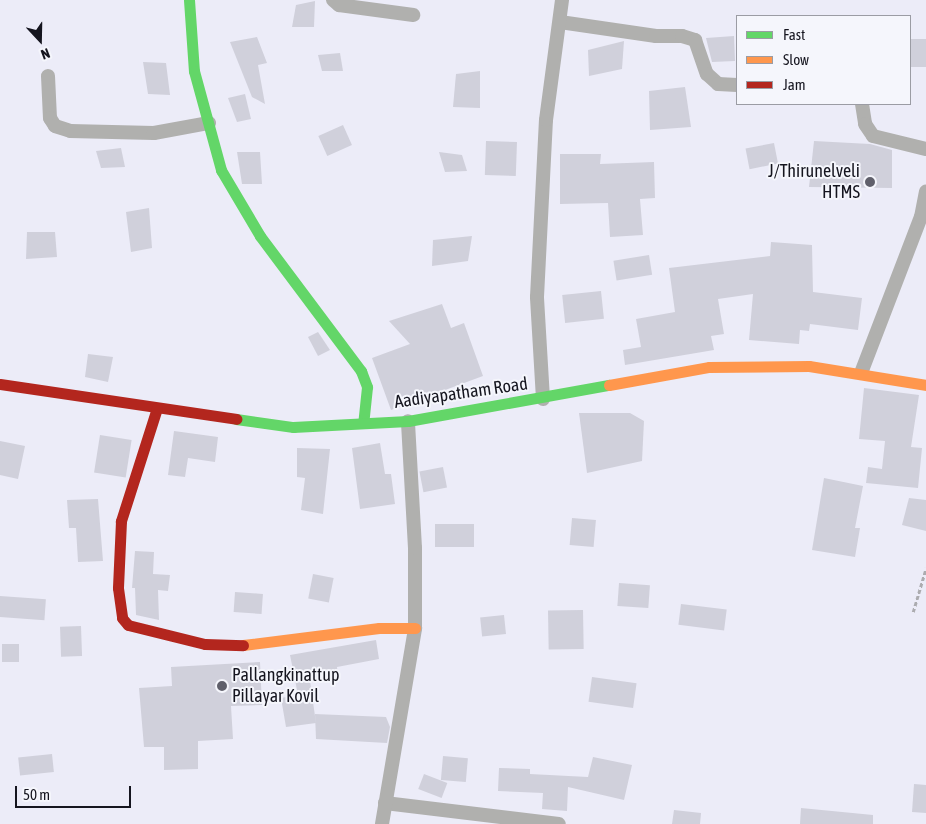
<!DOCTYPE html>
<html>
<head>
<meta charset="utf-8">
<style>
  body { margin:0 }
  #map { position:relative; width:926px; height:824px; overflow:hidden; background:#ececf8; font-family:"Asap Condensed",sans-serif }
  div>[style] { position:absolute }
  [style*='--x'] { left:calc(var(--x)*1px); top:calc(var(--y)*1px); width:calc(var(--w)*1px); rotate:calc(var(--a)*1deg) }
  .building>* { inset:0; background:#d0d0db; transform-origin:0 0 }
  .path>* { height:2.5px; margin-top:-1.25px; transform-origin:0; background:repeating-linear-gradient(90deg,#acacb0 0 4px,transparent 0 6.5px) }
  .street>* { height:14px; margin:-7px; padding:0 7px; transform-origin:7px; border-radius:7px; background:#b0b0ae }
  .fast>* { height:11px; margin:-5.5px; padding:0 5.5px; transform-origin:5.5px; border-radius:5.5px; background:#63d668 }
  .slow>* { height:11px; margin:-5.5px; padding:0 5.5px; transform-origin:5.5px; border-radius:5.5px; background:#ff974d }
  .jam>* { height:11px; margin:-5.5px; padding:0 5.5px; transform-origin:5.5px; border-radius:5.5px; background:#b3261e }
  .dots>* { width:14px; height:14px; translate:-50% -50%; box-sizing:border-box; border:2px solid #f5f6fc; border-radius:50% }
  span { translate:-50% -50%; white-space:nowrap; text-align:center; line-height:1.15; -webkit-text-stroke:4px #f5f6fc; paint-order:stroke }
  .poi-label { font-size:18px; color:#15151f }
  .right { translate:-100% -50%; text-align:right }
  .left { translate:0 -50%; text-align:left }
  .street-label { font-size:18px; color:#15151f }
  .legend { position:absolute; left:736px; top:15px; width:175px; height:90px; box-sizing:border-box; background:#f5f6fc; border:1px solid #9b9ca4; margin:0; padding:6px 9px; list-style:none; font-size:15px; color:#15151f }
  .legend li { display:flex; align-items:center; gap:10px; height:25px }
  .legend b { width:25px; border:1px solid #9b9ca4 }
  .north { position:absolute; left:15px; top:15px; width:50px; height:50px; -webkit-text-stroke:4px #f5f6fc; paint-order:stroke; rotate:159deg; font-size:14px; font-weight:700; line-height:20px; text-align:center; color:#15151f }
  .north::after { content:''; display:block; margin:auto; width:18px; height:22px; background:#15151f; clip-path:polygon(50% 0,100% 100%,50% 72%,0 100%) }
  .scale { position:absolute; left:15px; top:786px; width:116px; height:22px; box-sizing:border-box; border:2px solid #15151f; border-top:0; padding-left:6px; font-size:15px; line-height:18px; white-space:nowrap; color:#15151f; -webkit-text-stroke:4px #f5f6fc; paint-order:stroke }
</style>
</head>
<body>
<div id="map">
  <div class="building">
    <div style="clip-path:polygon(315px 1px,314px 27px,292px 27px,296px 5px)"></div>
    <div style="clip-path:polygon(734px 36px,735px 61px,712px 62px,706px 38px)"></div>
    <div style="clip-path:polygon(257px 37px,267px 63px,258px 65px,265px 104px,252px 97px,230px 42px)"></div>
    <div style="left:926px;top:39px;width:28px;height:16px;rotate:90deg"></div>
    <div style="clip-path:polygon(624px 41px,622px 69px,589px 76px,588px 50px)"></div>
    <div style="clip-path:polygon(340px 53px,343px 71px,322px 71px,318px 55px)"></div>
    <div style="clip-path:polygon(143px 62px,166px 63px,170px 95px,148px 94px)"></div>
    <div style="clip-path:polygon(480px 71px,480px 108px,453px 107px,456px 74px)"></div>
    <div style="clip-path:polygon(685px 87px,691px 127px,650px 130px,649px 91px)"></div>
    <div style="clip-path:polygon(245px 94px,251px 119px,237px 122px,228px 98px)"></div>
    <div style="left:343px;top:125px;width:22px;height:27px;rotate:66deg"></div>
    <div style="left:486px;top:141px;width:31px;height:34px;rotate:2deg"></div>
    <div style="clip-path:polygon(814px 141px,870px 144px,892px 150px,892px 188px,809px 187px)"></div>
    <div style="left:774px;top:143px;width:21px;height:29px;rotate:79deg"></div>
    <div style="clip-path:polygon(121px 148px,125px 167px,101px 168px,96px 151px)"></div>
    <div style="clip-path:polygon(237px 152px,260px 152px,262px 184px,242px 184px)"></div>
    <div style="clip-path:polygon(439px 152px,462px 155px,467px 171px,445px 172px)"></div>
    <div style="clip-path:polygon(560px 154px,601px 154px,600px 164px,654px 162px,655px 198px,640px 199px,643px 235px,610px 237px,608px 203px,560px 204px)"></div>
    <div style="clip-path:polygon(149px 208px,152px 248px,131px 252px,126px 212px)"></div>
    <div style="clip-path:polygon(27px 232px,55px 232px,57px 257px,26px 259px)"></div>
    <div style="clip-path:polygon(472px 236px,468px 261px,432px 266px,433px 240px)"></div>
    <div style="clip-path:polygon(771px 242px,812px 245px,813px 292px,862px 298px,858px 330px,810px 324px,809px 331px,800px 330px,799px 344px,749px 340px,753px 294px,718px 299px,724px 334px,711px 336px,714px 350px,625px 365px,623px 350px,641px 347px,636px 319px,675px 312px,669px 268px,770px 256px)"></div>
    <div style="left:649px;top:255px;width:20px;height:36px;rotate:81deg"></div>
    <div style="left:601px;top:291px;width:28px;height:39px;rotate:84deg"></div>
    <div style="clip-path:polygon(442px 304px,451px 328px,464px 323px,483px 376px,391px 410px,372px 358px,410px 344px,389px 321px)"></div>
    <div style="clip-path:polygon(318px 332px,330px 350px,318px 356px,308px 337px)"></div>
    <div style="clip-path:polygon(88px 354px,113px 357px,108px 382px,85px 377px)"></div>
    <div style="clip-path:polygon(864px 388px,919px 395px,911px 447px,922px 448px,918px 488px,866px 483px,868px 467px,882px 469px,885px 441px,859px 439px)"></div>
    <div style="clip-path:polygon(579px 413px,630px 413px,644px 421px,642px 461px,587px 473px)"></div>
    <div style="clip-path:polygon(174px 431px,218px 437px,215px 462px,188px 458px,185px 477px,168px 475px)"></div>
    <div style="left:100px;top:435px;width:32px;height:38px;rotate:9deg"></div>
    <div style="clip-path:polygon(0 441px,25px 446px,18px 479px,0 475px)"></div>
    <div style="clip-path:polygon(380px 443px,385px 474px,391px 474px,395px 504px,360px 509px,352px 448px)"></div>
    <div style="clip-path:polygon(297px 448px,330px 449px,323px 514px,301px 510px,305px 478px,297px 477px)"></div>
    <div style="left:443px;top:467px;width:21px;height:24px;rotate:79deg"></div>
    <div style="clip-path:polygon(824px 478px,863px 486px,855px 528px,860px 528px,855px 557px,812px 550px)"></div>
    <div style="clip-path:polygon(909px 498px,926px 500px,926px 531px,902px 525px)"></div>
    <div style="clip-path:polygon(98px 499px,103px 561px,78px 562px,76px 528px,69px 528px,67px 500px)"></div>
    <div style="left:572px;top:518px;width:24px;height:27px;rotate:5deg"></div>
    <div style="left:435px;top:524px;width:39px;height:23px"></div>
    <div style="clip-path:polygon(135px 551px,154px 552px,153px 574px,170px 575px,168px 591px,158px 590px,159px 620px,136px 615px,135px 588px,132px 588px)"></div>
    <div style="left:313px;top:574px;width:21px;height:25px;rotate:11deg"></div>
    <div style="left:619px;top:583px;width:31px;height:23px;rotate:4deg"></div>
    <div style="left:235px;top:592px;width:28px;height:20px;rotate:4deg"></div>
    <div style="left:0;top:596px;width:46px;height:21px;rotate:4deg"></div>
    <div style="left:681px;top:604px;width:46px;height:21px;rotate:7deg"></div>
    <div style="left:583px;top:610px;width:39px;height:35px;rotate:89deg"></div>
    <div style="left:504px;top:615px;width:19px;height:24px;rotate:84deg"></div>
    <div style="left:81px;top:626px;width:30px;height:21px;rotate:88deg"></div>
    <div style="clip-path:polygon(376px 640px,379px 659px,337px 667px,338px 675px,310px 681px,316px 723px,286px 727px,281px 698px,298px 695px,290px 655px)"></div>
    <div style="left:2px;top:644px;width:17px;height:18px"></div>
    <div style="clip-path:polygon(260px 662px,262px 705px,231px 706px,233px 739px,198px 741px,198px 769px,164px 770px,164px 747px,144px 747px,139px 688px,172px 686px,171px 667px)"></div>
    <div style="left:592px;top:677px;width:45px;height:25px;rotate:8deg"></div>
    <div style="clip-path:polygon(315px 714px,386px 717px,390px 727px,387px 743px,316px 739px)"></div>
    <div style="left:52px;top:754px;width:18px;height:34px;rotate:84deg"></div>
    <div style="left:443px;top:756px;width:25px;height:24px;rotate:5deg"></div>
    <div style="clip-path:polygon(593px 757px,632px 765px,624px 800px,568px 787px,567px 811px,542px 809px,543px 793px,498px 791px,499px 768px,530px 769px,530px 774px,588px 777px)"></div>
    <div style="left:424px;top:774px;width:25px;height:16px;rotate:21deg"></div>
    <div style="clip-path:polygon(914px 784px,926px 785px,926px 813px,912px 812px)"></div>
    <div style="clip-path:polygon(801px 808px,873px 815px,873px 824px,800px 824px)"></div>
    <div style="clip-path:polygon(674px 810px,701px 813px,700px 824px,672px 824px)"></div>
  </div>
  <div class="path">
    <div style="--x:913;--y:612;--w:46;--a:-73.5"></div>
  </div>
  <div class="street">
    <div style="--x:333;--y:0;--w:8;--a:40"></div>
    <div style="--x:339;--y:5;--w:75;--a:7.7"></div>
    <div style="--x:560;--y:22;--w:97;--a:8.3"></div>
    <div style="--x:656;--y:36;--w:26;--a:0"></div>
    <div style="--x:682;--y:36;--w:14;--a:17"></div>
    <div style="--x:695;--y:40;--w:36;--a:71"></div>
    <div style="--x:707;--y:74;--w:15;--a:42"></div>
    <div style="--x:718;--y:84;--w:19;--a:3"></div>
    <div style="--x:48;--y:76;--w:42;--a:87.3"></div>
    <div style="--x:50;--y:118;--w:9;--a:58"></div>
    <div style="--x:55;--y:126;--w:16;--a:18"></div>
    <div style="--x:70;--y:131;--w:84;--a:1.4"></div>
    <div style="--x:154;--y:133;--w:56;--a:-10.3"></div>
    <div style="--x:862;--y:104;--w:20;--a:81"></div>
    <div style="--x:865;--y:124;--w:14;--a:56"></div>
    <div style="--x:873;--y:136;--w:55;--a:13.8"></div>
    <div style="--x:861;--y:373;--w:167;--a:-69"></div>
    <div style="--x:921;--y:217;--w:26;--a:-79"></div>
    <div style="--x:543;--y:399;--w:102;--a:-93.4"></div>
    <div style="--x:537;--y:297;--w:177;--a:-87.1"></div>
    <div style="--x:546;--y:120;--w:121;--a:-82.4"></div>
    <div style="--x:385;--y:803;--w:175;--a:6.9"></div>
    <div style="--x:382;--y:824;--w:199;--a:-80.4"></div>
    <div style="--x:415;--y:628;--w:80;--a:-90"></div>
    <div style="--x:415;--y:548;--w:127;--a:-93.2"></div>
  </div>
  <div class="fast">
    <div style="--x:189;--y:0;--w:71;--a:86"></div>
    <div style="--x:194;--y:71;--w:103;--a:74.7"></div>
    <div style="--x:221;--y:170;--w:77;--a:59.4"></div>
    <div style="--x:260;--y:236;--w:169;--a:53.2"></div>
    <div style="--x:361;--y:371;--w:17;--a:69"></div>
    <div style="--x:367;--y:387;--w:36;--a:96"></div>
    <div style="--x:236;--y:419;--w:58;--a:8"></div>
    <div style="--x:293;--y:427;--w:115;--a:-3"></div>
    <div style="--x:408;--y:421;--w:204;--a:-10.2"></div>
  </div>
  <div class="slow">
    <div style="--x:609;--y:385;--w:102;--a:-10.2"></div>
    <div style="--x:709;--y:367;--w:100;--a:-0.6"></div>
    <div style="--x:809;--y:366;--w:119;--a:9.2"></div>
    <div style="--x:243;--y:645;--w:137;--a:-7.1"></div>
    <div style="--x:379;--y:628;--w:36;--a:0"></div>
  </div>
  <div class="jam">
    <div style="--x:0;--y:384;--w:239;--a:8.4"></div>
    <div style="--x:157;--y:408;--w:119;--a:107.7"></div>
    <div style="--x:121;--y:521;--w:67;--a:92.6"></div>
    <div style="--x:118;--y:588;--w:30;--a:82"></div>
    <div style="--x:122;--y:618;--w:9;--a:49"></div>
    <div style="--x:128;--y:625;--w:79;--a:13.9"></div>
    <div style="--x:205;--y:644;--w:38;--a:2"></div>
  </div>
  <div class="dots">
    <div style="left:870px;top:182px;background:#60606b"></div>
    <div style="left:222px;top:686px;background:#60606b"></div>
  </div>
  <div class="poi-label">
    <span class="right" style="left:860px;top:182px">J/Thirunelveli<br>HTMS</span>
    <span class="left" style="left:232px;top:686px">Pallangkinattup<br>Pillayar Kovil</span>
  </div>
  <div class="street-label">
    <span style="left:461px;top:393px;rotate:-8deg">Aadiyapatham Road</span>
  </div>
  <ul class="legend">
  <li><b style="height:6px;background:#63d668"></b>Fast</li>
  <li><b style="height:6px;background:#ff974d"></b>Slow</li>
  <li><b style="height:6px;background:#b3261e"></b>Jam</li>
  </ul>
  <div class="north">N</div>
  <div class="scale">50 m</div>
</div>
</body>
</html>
